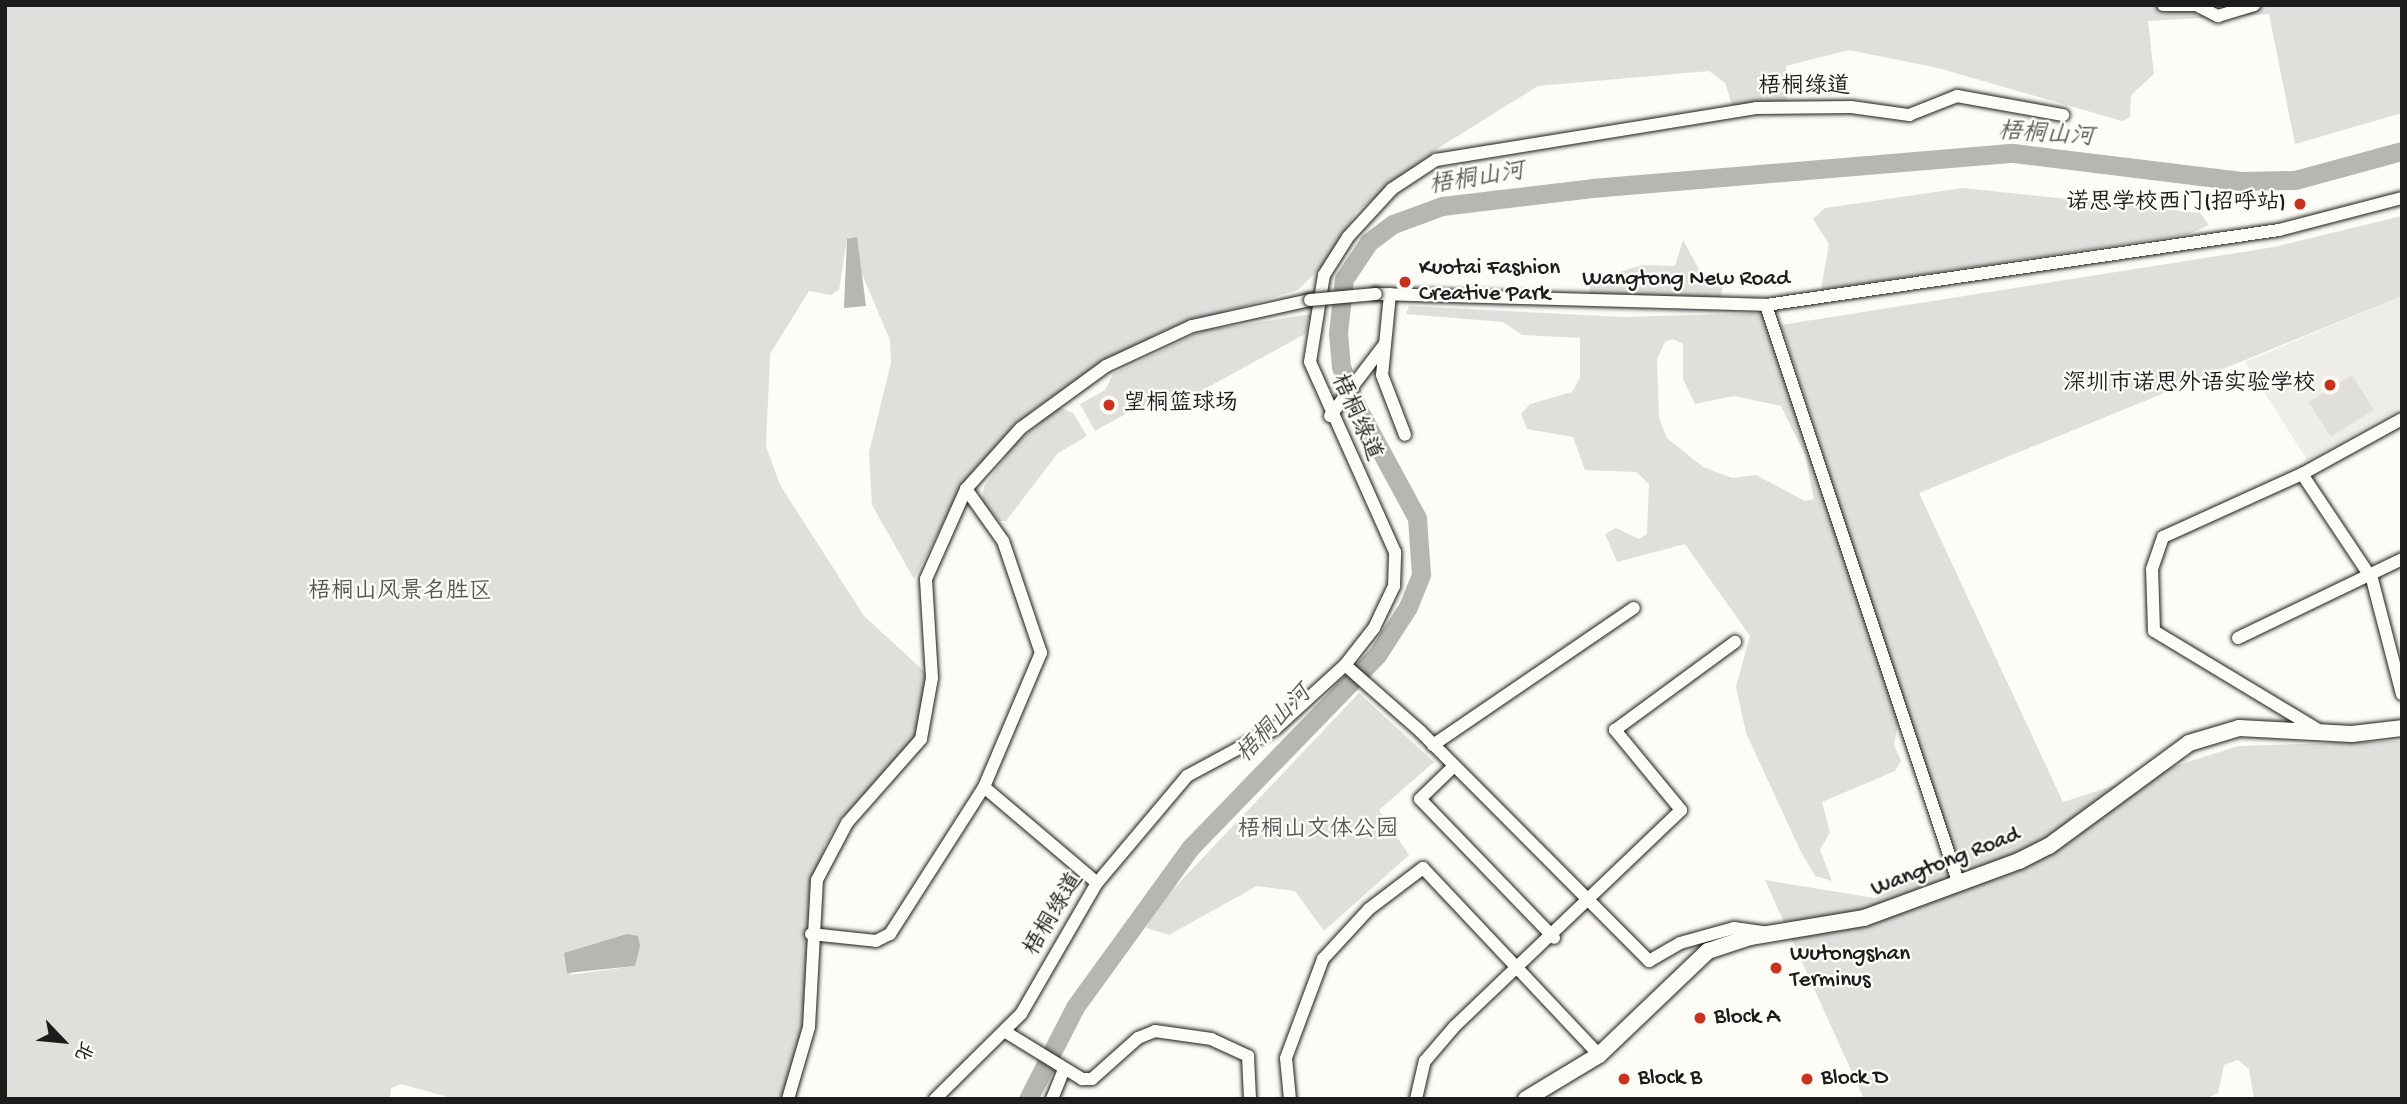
<!DOCTYPE html>
<html>
<head>
<meta charset="utf-8">
<style>
  body { margin:0 }
  #map { position:relative; width:2407px; height:1104px; overflow:hidden; background:#fdfcf7; font-family:"Gochi Hand","LXGW WenKai TC",sans-serif }
  div>[style] { position:absolute }
  [style*='--x'] { left:calc(var(--x)*1px); top:calc(var(--y)*1px); width:calc(var(--w)*1px); rotate:calc(var(--a)*1deg) }
  .built>* { inset:0; background:#eeede9 }
  .green>* { inset:0; background:#e0dfdb; transform-origin:0 0 }
  .water>* { inset:0; background:#b7b6b2 }
  .river>* { height:19px; margin:-9.5px; padding:0 9.5px; transform-origin:9.5px; border-radius:9.5px; background:#b7b6b2 }
  .roads { filter:drop-shadow(0 0 2px #1c1c1c) drop-shadow(0 0 2px #1c1c1c) }
  .minor>* { height:12px; margin:-6px; padding:0 6px; transform-origin:6px; border-radius:6px; background:#fdfcf7 }
  .major>* { height:16px; margin:-8px; padding:0 8px; transform-origin:8px; border-radius:8px; background:#fdfcf7 }
  .bridges { filter:drop-shadow(0 0 2px #1c1c1c) drop-shadow(0 0 2px #1c1c1c) }
  .minor-bridge>* { height:12px; margin:-6px; padding:0 6px; transform-origin:6px; border-radius:6px; background:#fdfcf7 }
  .dots>* { width:19px; height:19px; translate:-50% -50%; box-sizing:border-box; border:4px solid #fdfcf7; border-radius:50% }
  span { translate:-50% -50%; white-space:nowrap; text-align:center; line-height:1.15; -webkit-text-stroke:5px #fdfcf7; paint-order:stroke }
  .street-label { font-size:23px; color:#1c1c1c }
  .poi-label { font-size:23px; color:#1c1c1c }
  .right { translate:-100% -50%; text-align:right }
  .left { translate:0 -50%; text-align:left }
  .park-label { font-size:23px; color:#575655 }
  .water-label { font-size:24px; color:#5a5a58; font-style:italic }
  .frame { position:absolute; inset:0; border:7px solid #1c1c1c; pointer-events:none }
  .north { position:absolute; left:28px; top:1006px; width:70px; height:70px; -webkit-text-stroke:5px #fdfcf7; paint-order:stroke; rotate:116deg; font-size:19px; font-weight:700; line-height:28px; text-align:center; color:#1c1c1c }
  .north::after { content:''; display:block; margin:auto; width:24px; height:32px; background:#1c1c1c; clip-path:polygon(50% 0,100% 100%,50% 72%,0 100%) }
</style>
</head>
<body>
<div id="map">
  <div class="built">
    <div style="clip-path:polygon(2402px 296px,2402px 407px,2307px 460px,2245px 362px)"></div>
  </div>
  <div class="green">
    <div style="clip-path:polygon(evenodd,5px 5px,2185px 5px,2199px 17px,2202px 5px,2402px 5px,2402px 113px,2295px 144px,2269px 14px,2148px 21px,2154px 74px,2131px 95px,2130px 117px,2122px 121px,1938px 68px,1849px 50px,1786px 66px,1787px 101px,1732px 105px,1725px 83px,1709px 71px,1538px 86px,1440px 147px,1356px 212px,1330px 258px,1298px 290px,1166px 329px,1035px 408px,959px 493px,914px 579px,872px 505px,869px 452px,891px 363px,890px 340px,847px 239px,839px 290px,831px 295px,809px 291px,770px 354px,766px 446px,780px 485px,864px 616px,927px 674px,929px 704px,912px 754px,840px 819px,825px 845px,816px 879px,805px 1028px,784px 1099px,455px 1099px,401px 1084px,391px 1088px,390px 1099px,5px 1099px,5px 5px,595px 943px,635px 966px,570px 975px,595px 943px)"></div>
    <div style="clip-path:polygon(1963px 188px,2200px 213px,2209px 225px,2189px 234px,1821px 290px,1829px 244px,1813px 219px,1825px 208px)"></div>
    <div style="clip-path:polygon(2402px 216px,2402px 296px,1919px 493px,2063px 802px,2238px 746px,2402px 741px,2402px 1099px,2254px 1099px,2249px 1069px,2238px 1060px,2224px 1065px,2218px 1093px,2205px 1099px,1864px 1099px,1765px 880px,1875px 898px,1955px 860px,1781px 325px,2274px 247px)"></div>
    <div style="clip-path:polygon(1683px 240px,1701px 273px,1723px 278px,1721px 297px,1587px 299px,1592px 281px,1642px 265px,1675px 266px)"></div>
    <div style="clip-path:polygon(evenodd,1409px 306px,1623px 317px,1766px 313px,1900px 714px,1894px 745px,1901px 761px,1895px 771px,1822px 802px,1830px 832px,1820px 850px,1832px 881px,1815px 876px,1800px 850px,1746px 733px,1736px 687px,1750px 636px,1685px 544px,1617px 562px,1605px 534px,1616px 528px,1639px 539px,1647px 534px,1649px 484px,1636px 472px,1585px 470px,1573px 437px,1527px 429px,1521px 414px,1530px 404px,1572px 392px,1580px 378px,1580px 338px,1522px 335px,1503px 322px,1406px 314px,1409px 306px,1673px 339px,1683px 344px,1683px 379px,1695px 404px,1734px 396px,1781px 406px,1805px 455px,1814px 499px,1805px 501px,1756px 475px,1732px 478px,1703px 467px,1667px 438px,1659px 418px,1657px 359px,1665px 342px,1673px 339px)"></div>
    <div style="clip-path:polygon(1312px 314px,1305px 334px,1199px 392px,1129px 412px,1095px 431px,1080px 404px,1105px 390px,1113px 374px,1202px 331px)"></div>
    <div style="left:2352px;top:375px;width:41px;height:51px;rotate:58deg"></div>
    <div style="clip-path:polygon(1059px 407px,1073px 413px,1087px 436px,1058px 453px,1006px 521px,999px 521px,982px 501px,984px 487px,1015px 444px)"></div>
    <div style="clip-path:polygon(1359px 693px,1434px 762px,1379px 810px,1409px 855px,1324px 931px,1295px 891px,1257px 886px,1169px 935px,1146px 928px,1159px 904px)"></div>
  </div>
  <div class="water">
    <div style="clip-path:polygon(857px 237px,866px 306px,844px 308px,847px 239px)"></div>
    <div style="clip-path:polygon(627px 934px,638px 936px,640px 946px,635px 966px,567px 973px,564px 953px)"></div>
  </div>
  <div class="river">
    <div style="--x:1028;--y:1099;--w:103;--a:-62.9"></div>
    <div style="--x:1075;--y:1007;--w:196;--a:-54.1"></div>
    <div style="--x:1190;--y:848;--w:269;--a:-45.9"></div>
    <div style="--x:1377;--y:655;--w:57;--a:-57.1"></div>
    <div style="--x:1408;--y:607;--w:35;--a:-68"></div>
    <div style="--x:1421;--y:574;--w:56;--a:-94.1"></div>
    <div style="--x:1417;--y:518;--w:126;--a:-118.4"></div>
    <div style="--x:1357;--y:407;--w:43;--a:-111.8"></div>
    <div style="--x:1341;--y:367;--w:34;--a:-95"></div>
    <div style="--x:1338;--y:333;--w:54;--a:-83.7"></div>
    <div style="--x:1344;--y:279;--w:45;--a:-56"></div>
    <div style="--x:1369;--y:242;--w:30;--a:-37"></div>
    <div style="--x:1393;--y:224;--w:52;--a:-20.2"></div>
    <div style="--x:1442;--y:206;--w:151;--a:-6.8"></div>
    <div style="--x:1592;--y:188;--w:422;--a:-4.8"></div>
    <div style="--x:2013;--y:153;--w:230;--a:7"></div>
    <div style="--x:2241;--y:181;--w:54;--a:-1.1"></div>
    <div style="--x:2295;--y:180;--w:111;--a:-15.2"></div>
  </div>
  <div class="roads">
    <div class="minor">
      <div style="--x:2163;--y:5;--w:33;--a:0"></div>
      <div style="--x:2196;--y:5;--w:25;--a:27"></div>
      <div style="--x:2218;--y:16;--w:38;--a:-17"></div>
      <div style="--x:1376;--y:294;--w:390;--a:1.6"></div>
      <div style="--x:1766;--y:305;--w:518;--a:-8.32"></div>
      <div style="--x:2279;--y:230;--w:127;--a:-14.6"></div>
      <div style="--x:1390;--y:294;--w:81;--a:95.6"></div>
      <div style="--x:1382;--y:375;--w:64;--a:69"></div>
      <div style="--x:1766;--y:305;--w:607;--a:71.57"></div>
      <div style="--x:1330;--y:416;--w:89;--a:-52.7"></div>
      <div style="--x:2302;--y:474;--w:126;--a:56.3"></div>
      <div style="--x:2372;--y:579;--w:119;--a:75.4"></div>
      <div style="--x:2238;--y:638;--w:182;--a:-25.7"></div>
      <div style="--x:1345;--y:665;--w:100;--a:41.3"></div>
      <div style="--x:1420;--y:731;--w:325;--a:45.1"></div>
      <div style="--x:1649;--y:961;--w:36;--a:-30"></div>
      <div style="--x:1680;--y:943;--w:56;--a:-15.5"></div>
      <div style="--x:1734;--y:928;--w:37;--a:8"></div>
      <div style="--x:2320;--y:731;--w:194;--a:-148.9"></div>
      <div style="--x:2154;--y:631;--w:62;--a:-91.8"></div>
      <div style="--x:2152;--y:569;--w:34;--a:-71"></div>
      <div style="--x:2163;--y:537;--w:153;--a:-24.4"></div>
      <div style="--x:2302;--y:474;--w:114;--a:-28.8"></div>
      <div style="--x:1433;--y:745;--w:243;--a:-34.3"></div>
      <div style="--x:1453;--y:767;--w:46;--a:135.9"></div>
      <div style="--x:1420;--y:799;--w:193;--a:46"></div>
      <div style="--x:984;--y:787;--w:148;--a:40.3"></div>
      <div style="--x:811;--y:934;--w:65;--a:6.1"></div>
      <div style="--x:876;--y:941;--w:16;--a:-27"></div>
      <div style="--x:890;--y:934;--w:174;--a:-57.4"></div>
      <div style="--x:984;--y:787;--w:146;--a:-67"></div>
      <div style="--x:1041;--y:653;--w:118;--a:-108.7"></div>
      <div style="--x:1003;--y:541;--w:64;--a:-125.4"></div>
      <div style="--x:1004;--y:1031;--w:92;--a:31.6"></div>
      <div style="--x:1082;--y:1079;--w:10;--a:0"></div>
      <div style="--x:1092;--y:1079;--w:62;--a:-41.7"></div>
      <div style="--x:1138;--y:1038;--w:18;--a:-22"></div>
      <div style="--x:1155;--y:1031;--w:57;--a:8.1"></div>
      <div style="--x:1211;--y:1039;--w:41;--a:24.7"></div>
      <div style="--x:1248;--y:1056;--w:43;--a:87.3"></div>
      <div style="--x:788;--y:1099;--w:75;--a:-73.7"></div>
      <div style="--x:809;--y:1027;--w:147;--a:-86.9"></div>
      <div style="--x:817;--y:880;--w:64;--a:-62.2"></div>
      <div style="--x:847;--y:823;--w:112;--a:-48.6"></div>
      <div style="--x:921;--y:739;--w:62;--a:-79.8"></div>
      <div style="--x:932;--y:678;--w:99;--a:-93.5"></div>
      <div style="--x:926;--y:579;--w:98;--a:-66"></div>
      <div style="--x:966;--y:489;--w:82;--a:-48"></div>
      <div style="--x:1021;--y:428;--w:105;--a:-36.1"></div>
      <div style="--x:1106;--y:366;--w:95;--a:-24.9"></div>
      <div style="--x:1192;--y:326;--w:121;--a:-12.4"></div>
      <div style="--x:935;--y:1099;--w:121;--a:-44.7"></div>
      <div style="--x:1021;--y:1014;--w:151;--a:-59.9"></div>
      <div style="--x:1097;--y:883;--w:140;--a:-49.9"></div>
      <div style="--x:1187;--y:776;--w:101;--a:-28.3"></div>
      <div style="--x:1276;--y:728;--w:93;--a:-42.4"></div>
      <div style="--x:1345;--y:665;--w:47;--a:-51.9"></div>
      <div style="--x:1374;--y:628;--w:47;--a:-64.5"></div>
      <div style="--x:1394;--y:586;--w:34;--a:-88"></div>
      <div style="--x:1395;--y:552;--w:208;--a:-114.1"></div>
      <div style="--x:1310;--y:362;--w:88;--a:-80.9"></div>
      <div style="--x:1324;--y:275;--w:45;--a:-57.7"></div>
      <div style="--x:1348;--y:237;--w:65;--a:-47.5"></div>
      <div style="--x:1392;--y:189;--w:53;--a:-33.4"></div>
      <div style="--x:1436;--y:160;--w:324;--a:-9.2"></div>
      <div style="--x:1756;--y:108;--w:95;--a:-0.6"></div>
      <div style="--x:1851;--y:107;--w:59;--a:7.9"></div>
      <div style="--x:1909;--y:115;--w:52;--a:-21.6"></div>
      <div style="--x:1957;--y:96;--w:108;--a:10.2"></div>
      <div style="--x:1052;--y:1099;--w:31;--a:-68"></div>
      <div style="--x:1290;--y:1099;--w:41;--a:-95.6"></div>
      <div style="--x:1286;--y:1058;--w:106;--a:-69.5"></div>
      <div style="--x:1323;--y:959;--w:68;--a:-47.4"></div>
      <div style="--x:1369;--y:909;--w:68;--a:-37.2"></div>
      <div style="--x:1423;--y:868;--w:257;--a:46.7"></div>
      <div style="--x:1416;--y:1099;--w:39;--a:-77"></div>
      <div style="--x:1425;--y:1061;--w:45;--a:-49.5"></div>
      <div style="--x:1454;--y:1027;--w:314;--a:-43.7"></div>
      <div style="--x:1681;--y:810;--w:104;--a:-129.5"></div>
      <div style="--x:1615;--y:730;--w:149;--a:-36.3"></div>
    </div>
    <div class="major">
      <div style="--x:1526;--y:1099;--w:85;--a:-31.1"></div>
      <div style="--x:1599;--y:1055;--w:151;--a:-43.7"></div>
      <div style="--x:1708;--y:951;--w:44;--a:-18.4"></div>
      <div style="--x:1750;--y:937;--w:116;--a:-9.5"></div>
      <div style="--x:1864;--y:918;--w:165;--a:-20.2"></div>
      <div style="--x:2019;--y:861;--w:34;--a:-27"></div>
      <div style="--x:2049;--y:846;--w:174;--a:-36.3"></div>
      <div style="--x:2189;--y:743;--w:52;--a:-16.7"></div>
      <div style="--x:2239;--y:728;--w:113;--a:3"></div>
      <div style="--x:2352;--y:734;--w:50;--a:-6.8"></div>
    </div>
  </div>
  <div class="bridges">
    <div class="minor-bridge">
      <div style="--x:1310;--y:300;--w:66;--a:-5.2"></div>
    </div>
  </div>
  <div class="dots">
    <div style="left:2300px;top:204px;background:#c8321e"></div>
    <div style="left:1405px;top:282px;background:#c8321e"></div>
    <div style="left:2330px;top:385px;background:#c8321e"></div>
    <div style="left:1109px;top:405px;background:#c8321e"></div>
    <div style="left:1776px;top:968px;background:#c8321e"></div>
    <div style="left:1700px;top:1018px;background:#c8321e"></div>
    <div style="left:1624px;top:1079px;background:#c8321e"></div>
    <div style="left:1807px;top:1079px;background:#c8321e"></div>
  </div>
  <div class="street-label">
    <span style="left:1804px;top:88px">梧桐绿道</span>
    <span style="left:1686px;top:280px">Wangtong New Road</span>
    <span style="left:1355px;top:418px;rotate:66deg">梧桐绿道</span>
    <span style="left:1946px;top:863px;rotate:-21deg">Wangtong Road</span>
    <span style="left:1055px;top:915px;rotate:-59deg">梧桐绿道</span>
  </div>
  <div class="poi-label">
    <span class="right" style="left:2286px;top:204px">诺思学校西门(招呼站)</span>
    <span class="left" style="left:1419px;top:282px">Kuotai Fashion<br>Creative Park</span>
    <span class="right" style="left:2316px;top:385px">深圳市诺思外语实验学校</span>
    <span class="left" style="left:1123px;top:405px">望桐篮球场</span>
    <span class="left" style="left:1790px;top:968px">Wutongshan<br>Terminus</span>
    <span class="left" style="left:1714px;top:1018px">Block A</span>
    <span class="left" style="left:1638px;top:1079px">Block B</span>
    <span class="left" style="left:1821px;top:1079px">Block D</span>
  </div>
  <div class="park-label">
    <span style="left:400px;top:593px">梧桐山风景名胜区</span>
    <span style="left:1318px;top:831px">梧桐山文体公园</span>
  </div>
  <div class="water-label">
    <span style="left:2046px;top:136px;rotate:4deg">梧桐山河</span>
    <span style="left:1477px;top:180px;rotate:-9deg">梧桐山河</span>
    <span style="left:1275px;top:725px;rotate:-46deg">梧桐山河</span>
  </div>
  <div class="frame"></div>
  <div class="north">北</div>
</div>
</body>
</html>
